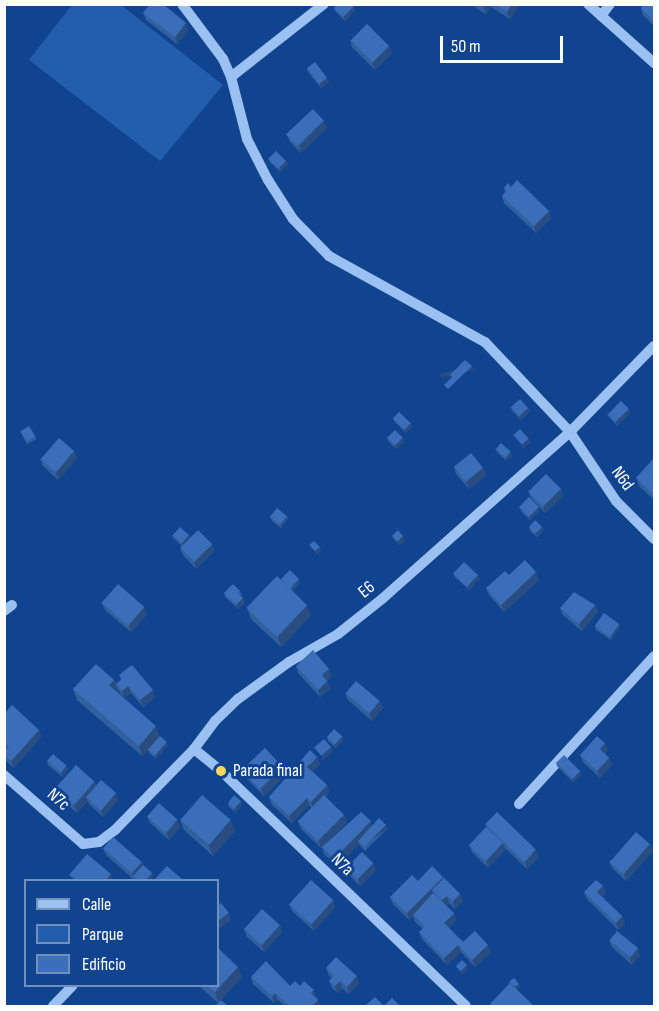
<!DOCTYPE html>
<html>
<head>
<meta charset="utf-8">
<style>
  body { margin:0 }
  #map { position:relative; width:659px; height:1011px; overflow:hidden; background:#11448f; font-family:"Sofia Sans Condensed",sans-serif }
  div>[style] { position:absolute }
  [style*='--x'] { left:calc(var(--x)*1px); top:calc(var(--y)*1px); width:calc(var(--w)*1px); rotate:calc(var(--a)*1deg) }
  .green>* { inset:0; background:#235dae }
  .minor>* { height:10px; margin:-5px; padding:0 5px; transform-origin:5px; border-radius:5px; background:#9bc0f2 }
  .wall>* { inset:0; background:#325f9e }
  .shaded-wall>* { inset:0; background:#294d81; transform-origin:0 0 }
  .building>* { inset:0; background:#3a6eb8; transform-origin:0 0 }
  .dots>* { width:16px; height:16px; translate:-50% -50%; box-sizing:border-box; border:3px solid #11448f; border-radius:50% }
  span { translate:-50% -50%; white-space:nowrap; text-align:center; line-height:1.15; -webkit-text-stroke:6px #11448f; paint-order:stroke }
  .street-label { font-size:18px; color:#fff }
  .poi-label { font-size:18px; color:#fff }
  .left { translate:0 -50%; text-align:left }
  .frame { position:absolute; inset:0; border:6px solid #fff; pointer-events:none }
  .legend { position:absolute; left:24px; top:879px; width:195px; height:108px; box-sizing:border-box; background:#11448f; border:2px solid #708fbc; margin:0; padding:8px 10px; list-style:none; font-size:18px; color:#fff }
  .legend li { display:flex; align-items:center; gap:12px; height:30px }
  .legend b { width:30px; border:2px solid #708fbc }
  .scale { position:absolute; left:440px; top:36px; width:123px; height:27px; box-sizing:border-box; border:3px solid #fff; border-top:0; padding-left:8px; font-size:18px; line-height:21px; white-space:nowrap; color:#fff; -webkit-text-stroke:4px #11448f; paint-order:stroke }
</style>
</head>
<body>
<div id="map">
  <div class="green">
    <div style="clip-path:polygon(72px 5px,121px 5px,223px 85px,160px 161px,29px 60px)"></div>
  </div>
  <div class="minor">
    <div style="--x:182;--y:4;--w:69;--a:53.3"></div>
    <div style="--x:223;--y:59;--w:20;--a:66"></div>
    <div style="--x:231;--y:77;--w:64;--a:75.5"></div>
    <div style="--x:247;--y:139;--w:46;--a:62.9"></div>
    <div style="--x:268;--y:180;--w:46;--a:57.3"></div>
    <div style="--x:293;--y:219;--w:52;--a:45.8"></div>
    <div style="--x:329;--y:256;--w:178;--a:28.9"></div>
    <div style="--x:485;--y:342;--w:124;--a:46.6"></div>
    <div style="--x:570;--y:432;--w:83;--a:56.3"></div>
    <div style="--x:616;--y:501;--w:54;--a:45"></div>
    <div style="--x:588;--y:4;--w:89;--a:41.8"></div>
    <div style="--x:601;--y:16;--w:15;--a:-53"></div>
    <div style="--x:231;--y:77;--w:118;--a:-38.1"></div>
    <div style="--x:4;--y:611;--w:10;--a:-37"></div>
    <div style="--x:194;--y:749;--w:35;--a:39"></div>
    <div style="--x:221;--y:771;--w:339;--a:43.8"></div>
    <div style="--x:4;--y:775;--w:105;--a:41.1"></div>
    <div style="--x:83;--y:844;--w:16;--a:-7"></div>
    <div style="--x:99;--y:842;--w:20;--a:-37"></div>
    <div style="--x:115;--y:830;--w:113;--a:-45.7"></div>
    <div style="--x:194;--y:749;--w:35;--a:-53"></div>
    <div style="--x:215;--y:721;--w:32;--a:-44"></div>
    <div style="--x:238;--y:699;--w:63;--a:-36"></div>
    <div style="--x:289;--y:662;--w:56;--a:-29.7"></div>
    <div style="--x:338;--y:634;--w:56;--a:-38.5"></div>
    <div style="--x:382;--y:599;--w:251;--a:-41.6"></div>
    <div style="--x:570;--y:432;--w:120;--a:-45.7"></div>
    <div style="--x:519;--y:804;--w:200;--a:-47.6"></div>
    <div style="--x:53;--y:1006;--w:28;--a:-46"></div>
  </div>
  <div class="wall">
    <div style="clip-path:polygon(474px 4px,520px 4px,510px 19px,491px 7px,486px 14px,476px 8px)"></div>
    <div style="clip-path:polygon(654px 4px,654px 26px,643px 15px,641px 8px)"></div>
    <div style="clip-path:polygon(334px 8px,355px 10px,345px 21px,335px 11px)"></div>
    <div style="clip-path:polygon(143px 13px,188px 30px,177px 44px,146px 20px)"></div>
    <div style="clip-path:polygon(350px 40px,389px 46px,392px 53px,375px 70px,352px 47px)"></div>
    <div style="clip-path:polygon(307px 68px,329px 82px,321px 88px,308px 72px)"></div>
    <div style="clip-path:polygon(327px 128px,301px 153px,290px 142px,287px 135px)"></div>
    <div style="clip-path:polygon(268px 158px,286px 161px,288px 164px,280px 172px,270px 162px)"></div>
    <div style="clip-path:polygon(511px 187px,549px 211px,551px 218px,536px 233px,504px 203px,502px 196px,505px 192px,504px 188px)"></div>
    <div style="clip-path:polygon(511px 407px,528px 408px,530px 411px,521px 420px,512px 411px)"></div>
    <div style="clip-path:polygon(629px 409px,630px 413px,617px 426px,609px 417px,607px 414px)"></div>
    <div style="clip-path:polygon(393px 419px,411px 423px,412px 427px,406px 433px,395px 422px)"></div>
    <div style="clip-path:polygon(20px 431px,35px 436px,36px 439px,27px 444px)"></div>
    <div style="clip-path:polygon(387px 437px,404px 442px,396px 449px,388px 441px)"></div>
    <div style="clip-path:polygon(495px 448px,512px 456px,506px 461px,497px 452px)"></div>
    <div style="clip-path:polygon(77px 458px,58px 480px,43px 466px,40px 459px)"></div>
    <div style="clip-path:polygon(654px 458px,654px 500px,639px 486px,636px 478px)"></div>
    <div style="clip-path:polygon(454px 467px,483px 468px,486px 475px,469px 489px,456px 474px)"></div>
    <div style="clip-path:polygon(561px 489px,563px 496px,545px 513px,531px 498px,528px 491px)"></div>
    <div style="clip-path:polygon(519px 507px,540px 511px,530px 520px,521px 511px)"></div>
    <div style="clip-path:polygon(287px 516px,288px 519px,281px 528px,272px 521px,270px 517px)"></div>
    <div style="clip-path:polygon(529px 527px,544px 530px,537px 537px,530px 531px)"></div>
    <div style="clip-path:polygon(172px 535px,189px 535px,190px 538px,212px 544px,214px 551px,196px 569px,183px 555px,180px 548px,182px 546px,173px 538px)"></div>
    <div style="clip-path:polygon(453px 573px,478px 575px,479px 579px,469px 590px,455px 577px)"></div>
    <div style="clip-path:polygon(509px 575px,539px 580px,504px 612px,489px 595px,486px 588px)"></div>
    <div style="clip-path:polygon(281px 579px,300px 583px,292px 591px,311px 615px,281px 647px,251px 619px,247px 608px,282px 582px)"></div>
    <div style="clip-path:polygon(240px 591px,242px 595px,240px 596px,245px 602px,238px 609px,225px 597px,224px 593px)"></div>
    <div style="clip-path:polygon(102px 603px,147px 614px,131px 632px,105px 610px)"></div>
    <div style="clip-path:polygon(595px 605px,598px 612px,582px 631px,563px 615px,560px 608px)"></div>
    <div style="clip-path:polygon(595px 626px,620px 627px,611px 640px,596px 630px)"></div>
    <div style="clip-path:polygon(296px 666px,332px 676px,327px 681px,330px 689px,320px 697px,298px 673px)"></div>
    <div style="clip-path:polygon(119px 675px,155px 697px,143px 707px,131px 693px,124px 698px,118px 690px,117px 692px,168px 745px,156px 759px,149px 753px,148px 750px,142px 756px,77px 700px,73px 689px,114px 680px,116px 684px,121px 680px)"></div>
    <div style="clip-path:polygon(345px 693px,383px 708px,372px 721px,348px 700px)"></div>
    <div style="clip-path:polygon(4px 714px,39px 730px,41px 737px,14px 768px,5px 760px,4px 758px,4px 752px,6px 749px,4px 748px)"></div>
    <div style="clip-path:polygon(327px 737px,343px 740px,336px 748px,328px 741px)"></div>
    <div style="clip-path:polygon(608px 750px,605px 754px,609px 758px,612px 765px,600px 778px,583px 762px,580px 755px)"></div>
    <div style="clip-path:polygon(317px 757px,320px 764px,312px 771px,327px 785px,329px 792px,325px 797px,344px 815px,347px 822px,326px 843px,372px 825px,388px 828px,365px 851px,359px 844px,337px 866px,324px 854px,322px 847px,321px 848px,301px 829px,298px 822px,312px 808px,309px 805px,292px 823px,271px 804px,269px 797px)"></div>
    <div style="clip-path:polygon(47px 761px,68px 769px,62px 777px,48px 765px)"></div>
    <div style="clip-path:polygon(556px 762px,580px 771px,581px 775px,573px 782px,557px 766px)"></div>
    <div style="clip-path:polygon(283px 767px,286px 774px,264px 796px,245px 777px,242px 770px)"></div>
    <div style="clip-path:polygon(96px 786px,118px 800px,103px 817px,89px 804px,88px 801px,77px 813px,57px 796px,55px 789px)"></div>
    <div style="clip-path:polygon(241px 801px,242px 805px,235px 812px,229px 807px,228px 803px)"></div>
    <div style="clip-path:polygon(147px 816px,180px 827px,169px 840px,150px 823px)"></div>
    <div style="clip-path:polygon(180px 820px,235px 831px,213px 856px,184px 830px)"></div>
    <div style="clip-path:polygon(485px 824px,539px 857px,527px 869px,504px 847px,505px 850px,488px 868px,472px 852px,469px 845px,487px 828px)"></div>
    <div style="clip-path:polygon(650px 844px,653px 851px,626px 881px,612px 868px,609px 861px)"></div>
    <div style="clip-path:polygon(103px 848px,142px 862px,143px 865px,152px 873px,153px 877px,150px 880px,130px 880px,132px 878px,106px 855px)"></div>
    <div style="clip-path:polygon(346px 868px,376px 870px,360px 886px,349px 875px)"></div>
    <div style="clip-path:polygon(443px 877px,460px 894px,463px 901px,455px 909px,449px 903px,446px 906px,454px 913px,456px 920px,449px 928px,463px 942px,491px 952px,475px 967px,461px 952px,447px 965px,422px 939px,419px 932px,423px 929px,415px 922px,413px 916px,409px 920px,393px 904px,390px 897px,418px 881px)"></div>
    <div style="clip-path:polygon(584px 892px,606px 893px,602px 897px,622px 916px,625px 924px,618px 930px,587px 899px)"></div>
    <div style="clip-path:polygon(289px 904px,335px 907px,314px 931px,292px 911px)"></div>
    <div style="clip-path:polygon(280px 925px,282px 932px,264px 952px,247px 937px,244px 929px)"></div>
    <div style="clip-path:polygon(609px 940px,640px 955px,632px 965px,612px 947px)"></div>
    <div style="clip-path:polygon(326px 968px,359px 983px,349px 994px,342px 988px,338px 993px,332px 988px,329px 981px,332px 978px,329px 976px)"></div>
    <div style="clip-path:polygon(242px 977px,218px 1003px,199px 986px,218px 986px)"></div>
    <div style="clip-path:polygon(251px 977px,290px 986px,300px 986px,316px 997px,320px 1006px,285px 1006px,278px 1000px,274px 1003px,253px 984px)"></div>
  </div>
  <div class="shaded-wall">
    <div style="clip-path:polygon(485px 4px,490px 4px,491px 7px,486px 14px,483px 7px)"></div>
    <div style="clip-path:polygon(512px 4px,520px 4px,510px 19px,507px 12px)"></div>
    <div style="clip-path:polygon(354px 6px,355px 10px,345px 21px,343px 17px)"></div>
    <div style="clip-path:polygon(186px 23px,188px 30px,177px 44px,175px 37px)"></div>
    <div style="clip-path:polygon(389px 46px,392px 53px,375px 70px,372px 63px)"></div>
    <div style="clip-path:polygon(327px 78px,329px 82px,321px 88px,319px 84px)"></div>
    <div style="clip-path:polygon(324px 121px,327px 128px,301px 153px,299px 146px)"></div>
    <div style="clip-path:polygon(286px 161px,288px 164px,280px 172px,279px 168px)"></div>
    <div style="clip-path:polygon(549px 211px,551px 218px,536px 233px,534px 226px)"></div>
    <div style="left:472px;top:366px;width:4px;height:33px;rotate:76deg"></div>
    <div style="clip-path:polygon(528px 408px,530px 411px,521px 420px,519px 416px)"></div>
    <div style="clip-path:polygon(629px 409px,630px 413px,617px 426px,615px 422px)"></div>
    <div style="clip-path:polygon(411px 423px,412px 427px,406px 433px,405px 429px)"></div>
    <div style="clip-path:polygon(403px 438px,404px 442px,396px 449px,394px 446px)"></div>
    <div style="clip-path:polygon(529px 439px,530px 443px,522px 449px,521px 446px)"></div>
    <div style="clip-path:polygon(74px 451px,77px 458px,58px 480px,56px 473px)"></div>
    <div style="clip-path:polygon(511px 452px,512px 456px,506px 461px,505px 458px)"></div>
    <div style="clip-path:polygon(483px 468px,486px 475px,469px 489px,466px 482px)"></div>
    <div style="clip-path:polygon(561px 489px,563px 496px,545px 513px,543px 506px)"></div>
    <div style="clip-path:polygon(539px 507px,540px 511px,530px 520px,529px 517px)"></div>
    <div style="clip-path:polygon(287px 516px,288px 519px,281px 528px,280px 525px)"></div>
    <div style="left:542px;top:527px;width:4px;height:10px;rotate:56deg"></div>
    <div style="clip-path:polygon(189px 535px,191px 539px,183px 547px,182px 543px)"></div>
    <div style="clip-path:polygon(403px 536px,405px 540px,399px 546px,397px 542px)"></div>
    <div style="clip-path:polygon(212px 544px,214px 551px,196px 569px,194px 562px)"></div>
    <div style="clip-path:polygon(320px 547px,321px 551px,317px 555px,315px 551px)"></div>
    <div style="clip-path:polygon(536px 572px,539px 580px,504px 612px,501px 605px)"></div>
    <div style="clip-path:polygon(478px 575px,479px 579px,469px 590px,467px 586px)"></div>
    <div style="clip-path:polygon(299px 579px,300px 583px,292px 591px,291px 588px)"></div>
    <div style="clip-path:polygon(243px 598px,245px 602px,238px 609px,236px 605px)"></div>
    <div style="clip-path:polygon(307px 605px,311px 615px,281px 647px,278px 637px)"></div>
    <div style="clip-path:polygon(595px 605px,598px 612px,582px 631px,579px 624px)"></div>
    <div style="clip-path:polygon(144px 607px,147px 614px,131px 632px,128px 625px)"></div>
    <div style="clip-path:polygon(619px 624px,620px 627px,611px 640px,610px 637px)"></div>
    <div style="clip-path:polygon(329px 669px,332px 676px,324px 683px,322px 675px)"></div>
    <div style="clip-path:polygon(114px 680px,118px 690px,113px 696px,109px 685px)"></div>
    <div style="clip-path:polygon(327px 681px,330px 689px,320px 697px,318px 690px)"></div>
    <div style="clip-path:polygon(128px 686px,131px 693px,124px 698px,122px 691px)"></div>
    <div style="clip-path:polygon(153px 690px,155px 697px,143px 707px,140px 700px)"></div>
    <div style="clip-path:polygon(380px 701px,383px 708px,372px 721px,369px 714px)"></div>
    <div style="clip-path:polygon(156px 726px,160px 737px,142px 756px,139px 746px)"></div>
    <div style="clip-path:polygon(39px 730px,41px 737px,14px 768px,11px 761px)"></div>
    <div style="clip-path:polygon(342px 736px,343px 740px,336px 748px,334px 744px)"></div>
    <div style="clip-path:polygon(167px 742px,168px 745px,156px 759px,155px 755px)"></div>
    <div style="clip-path:polygon(605px 743px,608px 750px,602px 756px,600px 749px)"></div>
    <div style="clip-path:polygon(331px 747px,333px 751px,323px 760px,322px 756px)"></div>
    <div style="clip-path:polygon(317px 757px,320px 764px,310px 774px,307px 767px)"></div>
    <div style="clip-path:polygon(609px 758px,612px 765px,600px 778px,597px 771px)"></div>
    <div style="clip-path:polygon(67px 766px,68px 769px,62px 777px,61px 773px)"></div>
    <div style="clip-path:polygon(283px 767px,286px 774px,264px 796px,261px 789px)"></div>
    <div style="clip-path:polygon(580px 771px,581px 775px,573px 782px,572px 779px)"></div>
    <div style="clip-path:polygon(95px 782px,98px 789px,86px 797px,88px 801px,77px 813px,74px 806px)"></div>
    <div style="clip-path:polygon(327px 785px,329px 792px,313px 809px,311px 802px)"></div>
    <div style="clip-path:polygon(116px 793px,118px 800px,103px 817px,101px 810px)"></div>
    <div style="clip-path:polygon(307px 798px,309px 805px,292px 823px,289px 816px)"></div>
    <div style="clip-path:polygon(241px 801px,242px 805px,235px 812px,234px 809px)"></div>
    <div style="clip-path:polygon(344px 815px,347px 822px,321px 848px,318px 841px)"></div>
    <div style="clip-path:polygon(178px 820px,180px 827px,169px 840px,166px 833px)"></div>
    <div style="clip-path:polygon(231px 820px,235px 831px,213px 856px,209px 845px)"></div>
    <div style="clip-path:polygon(371px 821px,373px 829px,358px 841px,359px 844px,337px 866px,334px 859px)"></div>
    <div style="left:386px;top:825px;width:4px;height:31px;rotate:56deg"></div>
    <div style="clip-path:polygon(503px 843px,505px 850px,488px 868px,486px 861px)"></div>
    <div style="clip-path:polygon(650px 844px,653px 851px,626px 881px,624px 874px)"></div>
    <div style="clip-path:polygon(536px 850px,539px 857px,527px 869px,525px 862px)"></div>
    <div style="clip-path:polygon(142px 862px,144px 869px,133px 876px,132px 873px)"></div>
    <div style="clip-path:polygon(373px 863px,376px 870px,360px 886px,358px 879px)"></div>
    <div style="clip-path:polygon(152px 873px,153px 877px,150px 880px,146px 880px)"></div>
    <div style="clip-path:polygon(111px 874px,113px 880px,106px 880px)"></div>
    <div style="clip-path:polygon(443px 877px,446px 884px,432px 890px,434px 895px,409px 920px,407px 913px)"></div>
    <div style="clip-path:polygon(603px 886px,606px 893px,600px 899px,597px 892px)"></div>
    <div style="clip-path:polygon(460px 894px,463px 901px,455px 909px,453px 901px)"></div>
    <div style="clip-path:polygon(447px 896px,449px 903px,445px 907px,442px 900px)"></div>
    <div style="clip-path:polygon(333px 900px,335px 907px,314px 931px,311px 924px)"></div>
    <div style="clip-path:polygon(229px 913px,231px 920px,218px 930px,218px 921px)"></div>
    <div style="clip-path:polygon(454px 913px,456px 920px,447px 930px,444px 923px)"></div>
    <div style="clip-path:polygon(622px 916px,625px 924px,618px 930px,616px 923px)"></div>
    <div style="clip-path:polygon(280px 925px,282px 932px,264px 952px,262px 945px)"></div>
    <div style="clip-path:polygon(458px 945px,461px 952px,447px 965px,444px 958px)"></div>
    <div style="clip-path:polygon(488px 945px,491px 952px,475px 967px,472px 960px)"></div>
    <div style="clip-path:polygon(638px 948px,640px 955px,632px 965px,630px 958px)"></div>
    <div style="clip-path:polygon(467px 965px,468px 969px,462px 975px,460px 971px)"></div>
    <div style="clip-path:polygon(238px 967px,242px 977px,218px 1003px,215px 992px)"></div>
    <div style="clip-path:polygon(357px 976px,359px 983px,349px 994px,347px 987px)"></div>
    <div style="clip-path:polygon(340px 981px,342px 988px,338px 993px,335px 986px)"></div>
    <div style="clip-path:polygon(519px 984px,520px 987px,516px 991px,514px 988px)"></div>
    <div style="clip-path:polygon(314px 990px,316px 997px,313px 1000px,311px 993px)"></div>
    <div style="clip-path:polygon(275px 993px,278px 1000px,274px 1003px,272px 996px)"></div>
    <div style="clip-path:polygon(318px 1000px,320px 1006px,312px 1006px)"></div>
  </div>
  <div class="building">
    <div style="clip-path:polygon(150px 4px,163px 4px,186px 23px,175px 37px,143px 13px)"></div>
    <div style="clip-path:polygon(337px 4px,352px 4px,354px 6px,343px 17px,334px 8px)"></div>
    <div style="clip-path:polygon(495px 4px,512px 4px,507px 12px)"></div>
    <div style="clip-path:polygon(644px 4px,654px 4px,654px 21px,641px 8px)"></div>
    <div style="left:367px;top:24px;width:31px;height:23px;rotate:45deg"></div>
    <div style="left:315px;top:62px;width:20px;height:10px;rotate:53deg"></div>
    <div style="left:313px;top:109px;width:16px;height:37px;rotate:47deg"></div>
    <div style="left:276px;top:151px;width:14px;height:11px;rotate:45deg"></div>
    <div style="clip-path:polygon(517px 180px,549px 211px,534px 226px,502px 196px,507px 191px,504px 188px,508px 183px,511px 187px)"></div>
    <div style="clip-path:polygon(465px 360px,472px 366px,448px 389px,444px 385px,452px 377px,450px 375px)"></div>
    <div style="left:520px;top:399px;width:12px;height:12px;rotate:48deg"></div>
    <div style="left:621px;top:401px;width:11px;height:19px;rotate:45deg"></div>
    <div style="left:399px;top:412px;width:16px;height:9px;rotate:43deg"></div>
    <div style="left:29px;top:426px;width:12px;height:10px;rotate:59deg"></div>
    <div style="left:520px;top:429px;width:13px;height:9px;rotate:48deg"></div>
    <div style="left:395px;top:430px;width:11px;height:11px;rotate:45deg"></div>
    <div style="left:59px;top:438px;width:20px;height:28px;rotate:41deg"></div>
    <div style="left:501px;top:443px;width:13px;height:8px;rotate:42deg"></div>
    <div style="left:471px;top:453px;width:19px;height:22px;rotate:51deg"></div>
    <div style="clip-path:polygon(654px 458px,654px 495px,636px 478px)"></div>
    <div style="left:546px;top:474px;width:21px;height:25px;rotate:45deg"></div>
    <div style="left:529px;top:497px;width:14px;height:14px;rotate:45deg"></div>
    <div style="left:277px;top:508px;width:13px;height:11px;rotate:39deg"></div>
    <div style="clip-path:polygon(535px 520px,542px 527px,535px 534px,529px 527px)"></div>
    <div style="left:180px;top:527px;width:12px;height:11px;rotate:42deg"></div>
    <div style="left:198px;top:530px;width:20px;height:25px;rotate:45deg"></div>
    <div style="clip-path:polygon(398px 530px,403px 536px,397px 542px,392px 536px)"></div>
    <div style="clip-path:polygon(314px 541px,320px 547px,315px 551px,309px 545px)"></div>
    <div style="clip-path:polygon(525px 560px,536px 572px,501px 605px,486px 588px,505px 571px,509px 575px)"></div>
    <div style="left:464px;top:562px;width:19px;height:16px;rotate:43deg"></div>
    <div style="left:290px;top:570px;width:13px;height:13px;rotate:45deg"></div>
    <div style="left:277px;top:576px;width:42px;height:44px;rotate:44deg"></div>
    <div style="left:118px;top:584px;width:35px;height:25px;rotate:41deg"></div>
    <div style="clip-path:polygon(233px 584px,240px 591px,238px 593px,243px 598px,236px 605px,224px 593px)"></div>
    <div style="clip-path:polygon(574px 592px,595px 605px,579px 624px,560px 608px)"></div>
    <div style="left:604px;top:613px;width:19px;height:16px;rotate:36deg"></div>
    <div style="clip-path:polygon(313px 650px,329px 669px,322px 675px,327px 681px,318px 690px,296px 666px)"></div>
    <div style="clip-path:polygon(96px 664px,114px 680px,109px 685px,156px 726px,139px 746px,73px 689px)"></div>
    <div style="clip-path:polygon(132px 665px,153px 690px,140px 700px,128px 686px,122px 691px,116px 684px,122px 679px,119px 675px)"></div>
    <div style="left:356px;top:681px;width:31px;height:16px;rotate:40deg"></div>
    <div style="clip-path:polygon(12px 705px,39px 730px,11px 761px,4px 755px,4px 752px,9px 747px,4px 743px,4px 714px)"></div>
    <div style="left:334px;top:729px;width:11px;height:11px;rotate:41deg"></div>
    <div style="left:160px;top:736px;width:9px;height:18px;rotate:41deg"></div>
    <div style="clip-path:polygon(597px 736px,605px 743px,600px 749px,609px 758px,597px 771px,580px 755px)"></div>
    <div style="left:324px;top:739px;width:11px;height:13px;rotate:49deg"></div>
    <div style="left:265px;top:748px;width:26px;height:32px;rotate:47deg"></div>
    <div style="clip-path:polygon(310px 750px,317px 757px,307px 767px,327px 785px,311px 802px,307px 798px,289px 816px,269px 797px)"></div>
    <div style="left:53px;top:754px;width:18px;height:9px;rotate:41deg"></div>
    <div style="left:564px;top:755px;width:23px;height:11px;rotate:45deg"></div>
    <div style="left:76px;top:765px;width:25px;height:32px;rotate:42deg"></div>
    <div style="left:101px;top:780px;width:20px;height:23px;rotate:41deg"></div>
    <div style="left:202px;top:795px;width:38px;height:33px;rotate:41deg"></div>
    <div style="clip-path:polygon(234px 795px,241px 801px,234px 809px,228px 803px)"></div>
    <div style="left:324px;top:795px;width:28px;height:37px;rotate:45deg"></div>
    <div style="left:159px;top:803px;width:25px;height:18px;rotate:42deg"></div>
    <div style="clip-path:polygon(361px 812px,371px 821px,334px 859px,322px 847px)"></div>
    <div style="left:497px;top:812px;width:54px;height:17px;rotate:44deg"></div>
    <div style="clip-path:polygon(379px 818px,386px 825px,364px 847px,358px 841px)"></div>
    <div style="left:486px;top:827px;width:23px;height:25px;rotate:43deg"></div>
    <div style="left:636px;top:832px;width:18px;height:40px;rotate:41deg"></div>
    <div style="left:113px;top:837px;width:38px;height:15px;rotate:41deg"></div>
    <div style="left:362px;top:852px;width:16px;height:23px;rotate:45deg"></div>
    <div style="clip-path:polygon(87px 854px,111px 874px,106px 880px,76px 880px,69px 875px)"></div>
    <div style="clip-path:polygon(143px 865px,152px 873px,146px 880px,138px 880px,133px 876px)"></div>
    <div style="clip-path:polygon(167px 866px,183px 880px,154px 880px)"></div>
    <div style="clip-path:polygon(432px 866px,443px 877px,407px 913px,390px 897px,412px 875px,418px 881px)"></div>
    <div style="clip-path:polygon(444px 878px,460px 894px,453px 901px,447px 896px,442px 900px,432px 890px)"></div>
    <div style="left:311px;top:880px;width:30px;height:33px;rotate:42deg"></div>
    <div style="clip-path:polygon(596px 880px,603px 886px,597px 892px,622px 916px,616px 923px,584px 892px)"></div>
    <div style="clip-path:polygon(433px 893px,454px 913px,444px 923px,463px 942px,475px 931px,488px 945px,472px 960px,458px 945px,444px 958px,419px 932px,425px 926px,413px 915px)"></div>
    <div style="clip-path:polygon(221px 903px,229px 913px,218px 921px,218px 906px)"></div>
    <div style="left:262px;top:909px;width:24px;height:27px;rotate:42deg"></div>
    <div style="left:617px;top:931px;width:27px;height:12px;rotate:39deg"></div>
    <div style="clip-path:polygon(218px 948px,238px 967px,215px 992px,207px 986px,218px 986px)"></div>
    <div style="clip-path:polygon(336px 957px,357px 976px,347px 987px,340px 981px,335px 986px,329px 981px,334px 975px,326px 968px)"></div>
    <div style="left:462px;top:960px;width:7px;height:9px;rotate:45deg"></div>
    <div style="clip-path:polygon(266px 961px,290px 986px,295px 981px,300px 986px,304px 981px,314px 990px,311px 993px,318px 1000px,312px 1006px,290px 1006px,275px 993px,272px 996px,251px 977px)"></div>
    <div style="clip-path:polygon(514px 978px,519px 984px,515px 987px,509px 982px)"></div>
    <div style="clip-path:polygon(510px 983px,534px 1006px,492px 1006px,490px 1004px)"></div>
    <div style="clip-path:polygon(375px 997px,384px 1006px,392px 998px,400px 1006px,365px 1006px)"></div>
    <div style="clip-path:polygon(221px 1000px,228px 1006px,215px 1006px)"></div>
  </div>
  <div class="dots">
    <div style="left:221px;top:771px;background:#ffd55c"></div>
  </div>
  <div class="street-label">
    <span style="left:622px;top:479px;rotate:54deg">N6d</span>
    <span style="left:367px;top:590px;rotate:-39deg">E6</span>
    <span style="left:58px;top:800px;rotate:41deg">N7c</span>
    <span style="left:342px;top:865px;rotate:44deg">N7a</span>
  </div>
  <div class="poi-label">
    <span class="left" style="left:233px;top:771px">Parada final</span>
  </div>
  <div class="frame"></div>
  <ul class="legend">
  <li><b style="height:8px;background:#9bc0f2"></b>Calle</li>
  <li><b style="height:16px;background:#235dae"></b>Parque</li>
  <li><b style="height:16px;background:#3a6eb8"></b>Edificio</li>
  </ul>
  <div class="scale">50 m</div>
</div>
</body>
</html>
